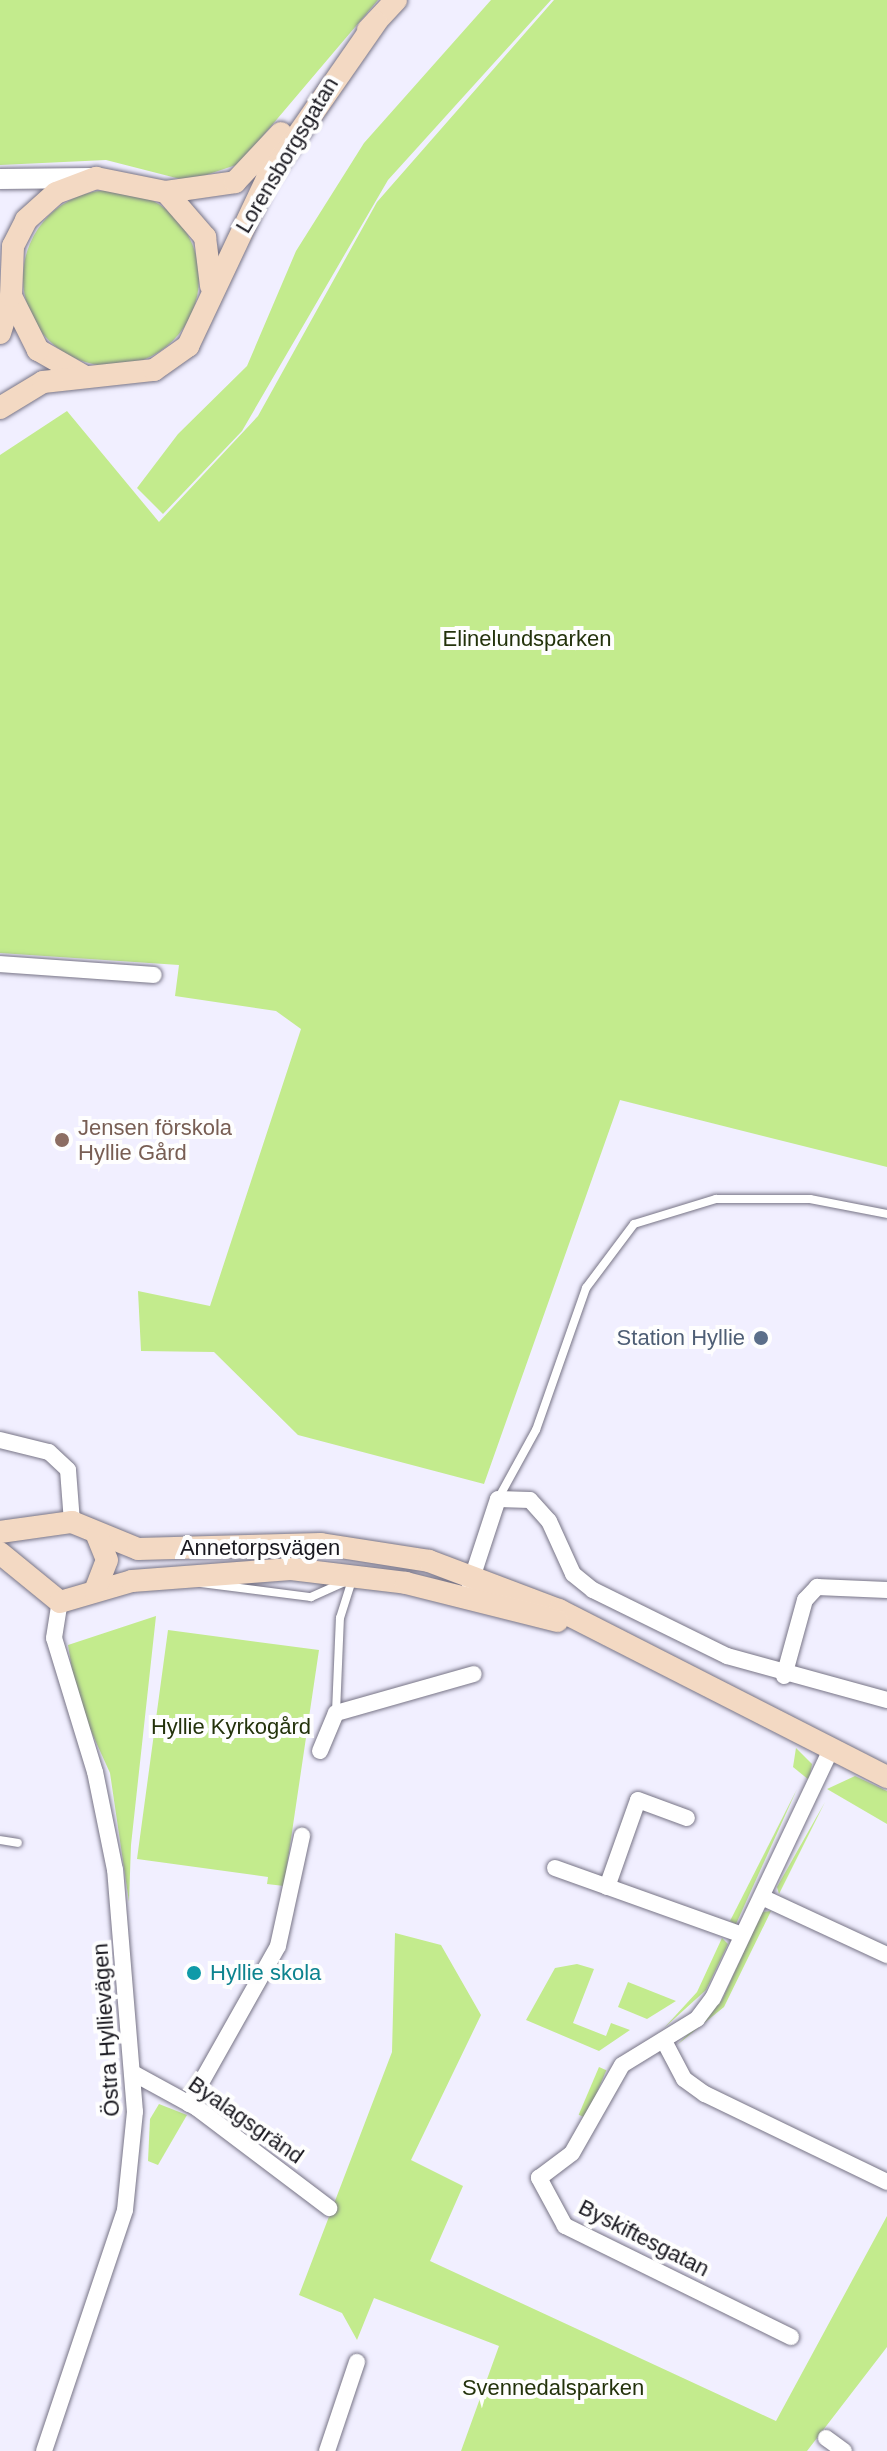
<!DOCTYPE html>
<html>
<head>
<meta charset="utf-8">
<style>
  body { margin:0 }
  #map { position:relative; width:887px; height:2451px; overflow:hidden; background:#f1efff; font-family:Helvetica,sans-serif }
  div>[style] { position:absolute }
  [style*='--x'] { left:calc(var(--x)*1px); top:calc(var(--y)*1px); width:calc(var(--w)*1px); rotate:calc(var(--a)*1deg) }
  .green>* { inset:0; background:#c3eb8d; transform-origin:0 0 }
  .round { border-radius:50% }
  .roads { filter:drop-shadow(0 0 2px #777486) drop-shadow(0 0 2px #777486) }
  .service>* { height:8px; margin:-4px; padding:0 4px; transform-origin:4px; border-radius:4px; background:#fff }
  .minor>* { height:16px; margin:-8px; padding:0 8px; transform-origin:8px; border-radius:8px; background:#fff }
  .tertiary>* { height:20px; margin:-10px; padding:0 10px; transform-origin:10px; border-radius:10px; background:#fff }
  .secondary>* { height:22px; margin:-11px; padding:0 11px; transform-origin:11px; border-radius:11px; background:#f3d9c3 }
  .dots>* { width:22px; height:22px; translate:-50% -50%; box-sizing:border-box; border:4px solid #fefefe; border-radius:50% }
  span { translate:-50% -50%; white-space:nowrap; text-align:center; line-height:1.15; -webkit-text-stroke:8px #fefefe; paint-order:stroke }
  .street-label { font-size:22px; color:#19181f }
  .park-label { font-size:22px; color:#24330c }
  .education-label { font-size:22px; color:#785e54 }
  .left { translate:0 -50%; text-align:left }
  .service-label { font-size:22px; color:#4e5e75 }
  .right { translate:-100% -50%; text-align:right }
  .culture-label { font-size:22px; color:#0d838f }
</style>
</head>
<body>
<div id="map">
  <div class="green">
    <div style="clip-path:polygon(0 0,378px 0,239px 164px,188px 181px,106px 160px,0 165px)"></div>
    <div style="clip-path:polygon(491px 0,551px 0,388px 180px,242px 431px,163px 514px,137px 488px,178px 434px,247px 366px,296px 251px,364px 143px)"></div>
    <div style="clip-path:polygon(554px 0,887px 0,887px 1167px,620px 1100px,484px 1484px,298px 1435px,214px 1352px,141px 1351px,138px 1291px,210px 1306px,301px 1029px,276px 1011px,175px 996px,179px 965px,0 953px,0 455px,67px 411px,159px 522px,258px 416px,377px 202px)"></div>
    <div class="round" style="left:23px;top:190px;width:176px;height:176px"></div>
    <div style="clip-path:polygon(156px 1616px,131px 1845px,129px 1902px,110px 1773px,77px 1700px,68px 1645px)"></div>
    <div style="clip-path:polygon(168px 1630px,319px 1650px,284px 1886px,267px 1884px,268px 1877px,137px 1859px)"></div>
    <div style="clip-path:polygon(796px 1748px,812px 1764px,809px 1780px,793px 1767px)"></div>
    <div style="clip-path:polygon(855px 1776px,887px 1791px,887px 1824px,827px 1789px)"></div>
    <div style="clip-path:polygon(797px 1789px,736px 1924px,730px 1921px)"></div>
    <div style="clip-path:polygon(825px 1802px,779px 1894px,777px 1887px)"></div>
    <div style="clip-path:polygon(771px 1911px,724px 2007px,677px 2045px,722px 2000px,762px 1912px)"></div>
    <div style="clip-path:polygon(395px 1933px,441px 1945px,481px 2015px,411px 2160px,463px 2186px,430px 2261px,776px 2421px,887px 2216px,887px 2347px,807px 2451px,461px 2451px,499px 2346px,374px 2298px,357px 2340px,342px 2313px,299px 2295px,392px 2052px)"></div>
    <div style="clip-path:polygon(722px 1938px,728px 1944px,706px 1990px,664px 2028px,697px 1992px)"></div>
    <div style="clip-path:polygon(577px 1964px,594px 1969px,573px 2023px,606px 2036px,611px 2023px,630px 2030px,599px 2051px,526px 2020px,555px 1968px)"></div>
    <div style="clip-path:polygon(628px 1982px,676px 2001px,647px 2019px,618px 2007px)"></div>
    <div style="left:599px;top:2067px;width:8px;height:52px;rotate:23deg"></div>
    <div style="clip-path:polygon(159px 2104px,187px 2115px,158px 2165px,148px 2161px,150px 2119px)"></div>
  </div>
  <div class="roads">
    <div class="service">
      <div style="--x:498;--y:1499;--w:79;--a:-61.2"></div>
      <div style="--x:536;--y:1430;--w:151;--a:-70.6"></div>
      <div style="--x:586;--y:1288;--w:80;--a:-53.1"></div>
      <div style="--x:634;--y:1224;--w:86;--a:-17"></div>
      <div style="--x:716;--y:1199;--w:94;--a:0"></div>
      <div style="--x:810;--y:1199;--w:78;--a:11"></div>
      <div style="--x:201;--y:1583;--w:111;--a:7.3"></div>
      <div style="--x:311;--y:1597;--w:42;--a:-24.1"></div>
      <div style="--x:336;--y:1712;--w:94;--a:-87.6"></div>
      <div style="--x:340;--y:1618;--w:43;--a:-72.4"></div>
      <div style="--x:0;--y:1840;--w:18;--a:9"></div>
    </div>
    <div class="minor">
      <div style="--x:0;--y:964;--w:154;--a:4.1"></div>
      <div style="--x:0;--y:1440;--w:50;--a:13.8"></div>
      <div style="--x:49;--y:1452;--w:26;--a:43"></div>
      <div style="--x:68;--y:1470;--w:52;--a:85.6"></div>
      <div style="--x:470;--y:1584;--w:89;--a:-71.8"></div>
      <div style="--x:498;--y:1499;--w:32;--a:2"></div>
      <div style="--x:530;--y:1500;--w:28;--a:48"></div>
      <div style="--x:549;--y:1521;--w:58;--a:65.6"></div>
      <div style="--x:573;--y:1574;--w:26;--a:39"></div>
      <div style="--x:593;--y:1590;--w:149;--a:26.2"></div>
      <div style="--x:727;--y:1656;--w:166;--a:15.4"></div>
      <div style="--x:784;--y:1676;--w:79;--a:-74.6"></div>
      <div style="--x:805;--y:1600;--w:18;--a:-47"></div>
      <div style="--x:817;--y:1587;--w:70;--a:2.5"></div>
      <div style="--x:320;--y:1751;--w:41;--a:-67.2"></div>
      <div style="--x:336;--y:1713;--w:143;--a:-15.8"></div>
      <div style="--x:555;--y:1868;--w:199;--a:19.7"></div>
      <div style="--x:607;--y:1887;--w:92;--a:-70.4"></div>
      <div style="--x:638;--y:1800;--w:52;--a:20.2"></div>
      <div style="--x:762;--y:1897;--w:138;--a:24.9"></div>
      <div style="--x:664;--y:2041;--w:43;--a:62.2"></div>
      <div style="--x:684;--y:2079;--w:26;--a:36"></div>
      <div style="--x:705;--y:2094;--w:202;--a:25.8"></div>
      <div style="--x:135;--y:2074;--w:71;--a:28.7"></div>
      <div style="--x:197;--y:2108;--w:166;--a:37.1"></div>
      <div style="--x:189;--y:2104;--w:181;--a:-60.6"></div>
      <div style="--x:278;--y:1946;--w:113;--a:-77.7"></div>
      <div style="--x:791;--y:2337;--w:252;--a:-153.8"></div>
      <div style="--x:565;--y:2226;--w:55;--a:-118.4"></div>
      <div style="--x:539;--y:2178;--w:41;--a:-37.1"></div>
      <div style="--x:572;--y:2153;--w:101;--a:-60.4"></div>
      <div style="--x:622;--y:2065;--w:88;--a:-31.5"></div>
      <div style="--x:697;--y:2019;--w:26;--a:-53"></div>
      <div style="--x:713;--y:1998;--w:275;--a:-64.6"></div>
      <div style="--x:826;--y:2438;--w:22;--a:36"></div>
      <div style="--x:44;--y:2451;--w:254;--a:-71.4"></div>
      <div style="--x:125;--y:2210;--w:99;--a:-84.2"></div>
      <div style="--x:135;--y:2112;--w:243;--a:-94.7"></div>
      <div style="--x:115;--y:1870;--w:100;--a:-101.5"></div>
      <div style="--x:95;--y:1772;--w:140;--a:-107"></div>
      <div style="--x:54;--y:1638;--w:36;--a:-81"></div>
      <div style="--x:327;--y:2451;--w:94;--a:-71.4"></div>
    </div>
    <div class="tertiary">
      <div style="--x:0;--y:179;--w:92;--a:-0.6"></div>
    </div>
    <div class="secondary">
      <div style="--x:368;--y:30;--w:41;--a:-47"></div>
      <div style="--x:166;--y:192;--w:70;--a:-8.2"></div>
      <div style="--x:235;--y:182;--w:67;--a:-46.8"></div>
      <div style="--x:0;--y:333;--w:38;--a:-73"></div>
      <div style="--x:82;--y:375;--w:51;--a:-150.4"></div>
      <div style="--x:38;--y:350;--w:60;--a:-116.6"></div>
      <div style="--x:11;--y:296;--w:50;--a:-87.7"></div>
      <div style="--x:13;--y:246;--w:29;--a:-63"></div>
      <div style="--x:26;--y:220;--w:40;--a:-42"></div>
      <div style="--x:56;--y:193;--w:43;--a:-20.6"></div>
      <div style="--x:96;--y:178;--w:71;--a:11.3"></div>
      <div style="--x:166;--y:192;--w:60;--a:49.1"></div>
      <div style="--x:205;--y:237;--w:49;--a:83"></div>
      <div style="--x:0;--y:408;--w:50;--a:-31.2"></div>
      <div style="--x:43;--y:382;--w:112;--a:-6.2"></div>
      <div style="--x:154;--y:370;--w:42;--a:-35.2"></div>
      <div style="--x:188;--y:346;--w:185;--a:-64.7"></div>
      <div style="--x:267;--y:179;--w:191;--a:-55.2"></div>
      <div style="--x:0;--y:1532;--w:73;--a:-7.9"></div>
      <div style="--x:72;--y:1522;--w:71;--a:22.2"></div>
      <div style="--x:138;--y:1549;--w:183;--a:-1.6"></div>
      <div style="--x:321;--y:1544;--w:109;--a:8.9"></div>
      <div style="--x:429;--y:1561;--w:139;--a:20.7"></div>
      <div style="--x:559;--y:1610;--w:368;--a:27"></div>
      <div style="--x:0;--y:1553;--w:77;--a:39.2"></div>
      <div style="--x:60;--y:1602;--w:75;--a:-16.3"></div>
      <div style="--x:132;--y:1581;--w:159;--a:-4.3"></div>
      <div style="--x:291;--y:1569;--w:116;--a:6.9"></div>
      <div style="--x:406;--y:1583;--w:156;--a:14.1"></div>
      <div style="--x:95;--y:1591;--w:33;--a:-69"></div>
      <div style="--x:107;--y:1560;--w:27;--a:-112"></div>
    </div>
  </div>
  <div class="dots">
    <div style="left:62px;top:1140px;background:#8d6e63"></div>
    <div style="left:761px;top:1338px;background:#5c6f8a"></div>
    <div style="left:194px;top:1973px;background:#0f9aa8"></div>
  </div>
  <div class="street-label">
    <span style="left:287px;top:155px;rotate:-59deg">Lorensborgsgatan</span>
    <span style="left:260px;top:1548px">Annetorpsvägen</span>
    <span style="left:106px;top:2030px;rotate:-94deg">Östra Hyllievägen</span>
    <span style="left:246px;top:2120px;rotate:35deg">Byalagsgränd</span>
    <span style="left:644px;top:2238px;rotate:27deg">Byskiftesgatan</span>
  </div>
  <div class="park-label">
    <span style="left:527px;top:639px">Elinelundsparken</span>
    <span style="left:231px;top:1727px">Hyllie Kyrkogård</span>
    <span style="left:553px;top:2388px">Svennedalsparken</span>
  </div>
  <div class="education-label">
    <span class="left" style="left:78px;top:1140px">Jensen förskola<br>Hyllie Gård</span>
  </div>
  <div class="service-label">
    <span class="right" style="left:745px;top:1338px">Station Hyllie</span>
  </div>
  <div class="culture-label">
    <span class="left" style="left:210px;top:1973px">Hyllie skola</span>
  </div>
</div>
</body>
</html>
